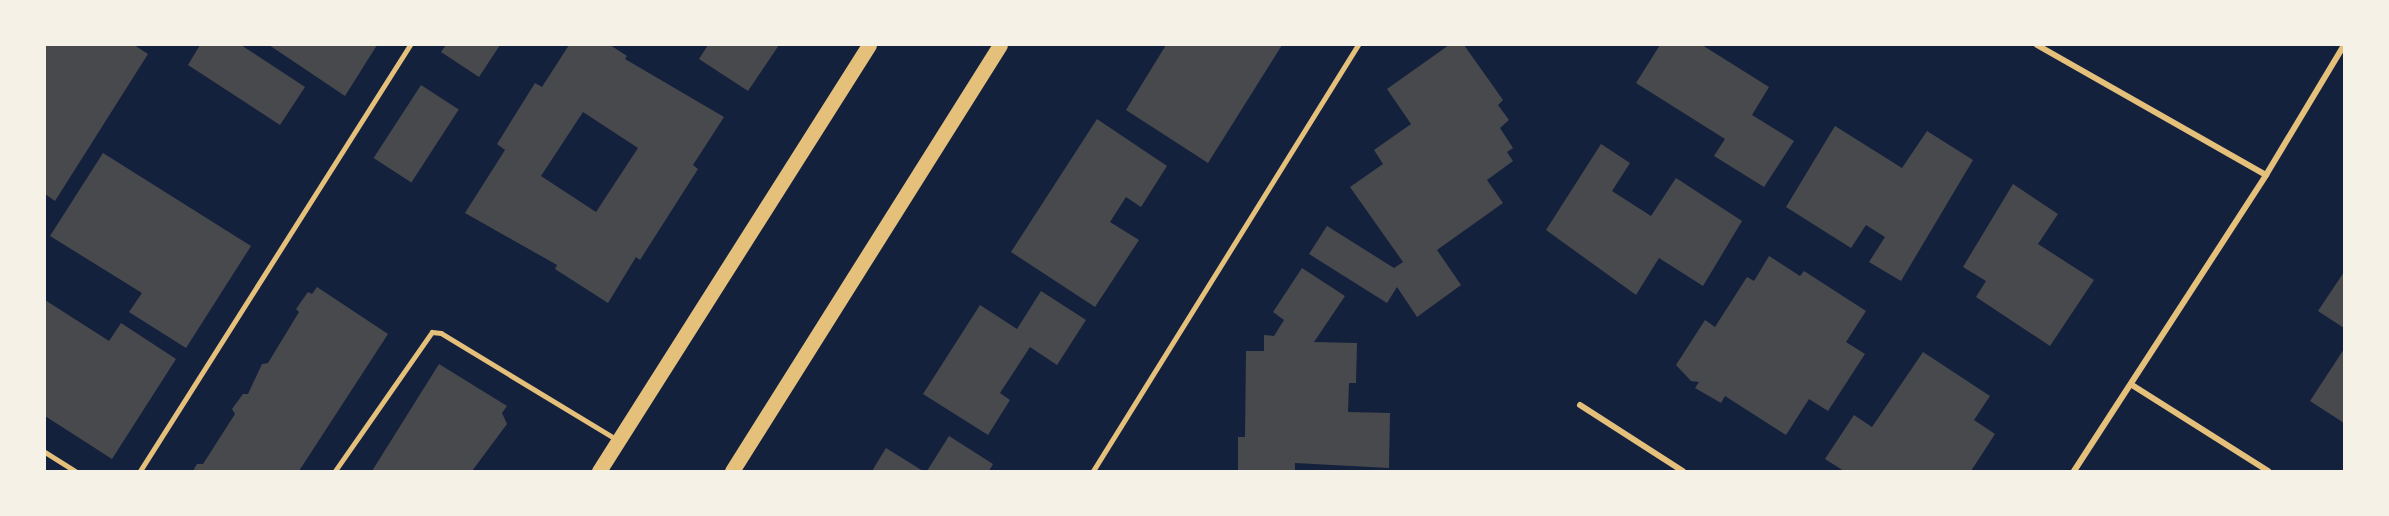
<!DOCTYPE html>
<html>
<head>
<meta charset="utf-8">
<style>
  body { margin:0 }
  #map { position:relative; width:2389px; height:516px; overflow:hidden; background:#14213d; font-family:"Source Sans 3",sans-serif }
  div>[style] { position:absolute }
  [style*='--x'] { left:calc(var(--x)*1px); top:calc(var(--y)*1px); width:calc(var(--w)*1px); rotate:calc(var(--a)*1deg) }
  .building>* { inset:0; background:#48494c; transform-origin:0 0 }
  .service>* { height:4.5px; margin:-2.25px; padding:0 2.25px; transform-origin:2.25px; border-radius:2.25px; background:#e5c07b }
  .minor>* { height:6px; margin:-3px; padding:0 3px; transform-origin:3px; border-radius:3px; background:#e5c07b }
  .primary>* { height:15px; margin:-7.5px; padding:0 7.5px; transform-origin:7.5px; border-radius:7.5px; background:#e5c07b }
  span { translate:-50% -50%; white-space:nowrap; text-align:center; line-height:1.15; -webkit-text-stroke:6px #f6f1e7; paint-order:stroke }
  .frame { position:absolute; inset:0; border:46px solid #f6f1e7; pointer-events:none }
</style>
</head>
<body>
<div id="map">
  <div class="building">
    <div style="clip-path:polygon(45px 45px,134px 45px,148px 54px,55px 201px,45px 194px)"></div>
    <div style="clip-path:polygon(200px 45px,241px 45px,305px 87px,280px 125px,188px 65px)"></div>
    <div style="clip-path:polygon(269px 45px,377px 45px,345px 96px)"></div>
    <div style="clip-path:polygon(446px 45px,500px 45px,479px 77px,441px 52px)"></div>
    <div style="clip-path:polygon(evenodd,569px 45px,610px 45px,627px 56px,625px 59px,724px 117px,693px 165px,698px 169px,640px 260px,636px 257px,608px 303px,555px 269px,557px 265px,465px 213px,505px 150px,497px 144px,535px 83px,542px 87px,569px 45px,583px 112px,638px 148px,596px 212px,541px 176px,583px 112px)"></div>
    <div style="clip-path:polygon(708px 45px,779px 45px,748px 91px,699px 59px)"></div>
    <div style="clip-path:polygon(1166px 45px,1282px 45px,1208px 163px,1126px 110px)"></div>
    <div style="clip-path:polygon(1449px 45px,1464px 45px,1503px 100px,1498px 105px,1509px 120px,1500px 128px,1513px 148px,1507px 152px,1513px 161px,1487px 180px,1503px 203px,1437px 250px,1461px 285px,1417px 317px,1397px 287px,1387px 303px,1309px 254px,1327px 226px,1394px 268px,1403px 262px,1350px 187px,1383px 164px,1374px 150px,1411px 124px,1387px 89px)"></div>
    <div style="clip-path:polygon(1660px 45px,1702px 45px,1769px 87px,1752px 115px,1794px 141px,1764px 187px,1714px 156px,1725px 139px,1636px 83px)"></div>
    <div style="left:421px;top:85px;width:45px;height:87px;rotate:33deg"></div>
    <div style="clip-path:polygon(1097px 119px,1167px 166px,1141px 207px,1126px 197px,1110px 222px,1139px 240px,1095px 307px,1011px 252px)"></div>
    <div style="clip-path:polygon(1835px 126px,1902px 168px,1927px 131px,1973px 160px,1901px 281px,1869px 262px,1885px 237px,1866px 225px,1851px 248px,1786px 207px)"></div>
    <div style="clip-path:polygon(1601px 144px,1630px 163px,1612px 191px,1651px 216px,1676px 178px,1742px 221px,1703px 286px,1659px 258px,1636px 295px,1546px 230px)"></div>
    <div style="clip-path:polygon(103px 153px,251px 246px,186px 348px,129px 312px,142px 293px,50px 236px)"></div>
    <div style="clip-path:polygon(2013px 184px,2058px 214px,2038px 244px,2094px 280px,2050px 346px,1976px 297px,1986px 281px,1963px 267px)"></div>
    <div style="clip-path:polygon(1769px 256px,1800px 276px,1804px 271px,1866px 311px,1846px 342px,1865px 354px,1828px 411px,1809px 399px,1786px 435px,1725px 396px,1721px 403px,1695px 388px,1699px 382px,1691px 381px,1676px 365px,1705px 320px,1715px 327px,1747px 277px,1754px 281px)"></div>
    <div style="clip-path:polygon(1302px 268px,1345px 296px,1314px 342px,1357px 343px,1356px 383px,1349px 383px,1348px 412px,1390px 413px,1389px 468px,1295px 463px,1295px 470px,1238px 470px,1238px 437px,1245px 437px,1246px 351px,1264px 351px,1264px 335px,1274px 336px,1284px 320px,1273px 312px)"></div>
    <div style="clip-path:polygon(2344px 272px,2344px 328px,2318px 311px)"></div>
    <div style="clip-path:polygon(317px 287px,388px 334px,299px 471px,193px 471px,197px 464px,203px 464px,235px 414px,232px 409px,243px 394px,248px 394px,262px 364px,268px 363px,299px 312px,296px 309px,308px 292px,312px 294px)"></div>
    <div style="clip-path:polygon(1041px 291px,1086px 320px,1057px 365px,1030px 347px,1000px 393px,1010px 400px,988px 435px,923px 394px,980px 305px,1017px 329px)"></div>
    <div style="clip-path:polygon(45px 300px,109px 341px,121px 323px,176px 359px,112px 459px,45px 416px)"></div>
    <div style="clip-path:polygon(2344px 349px,2344px 423px,2310px 401px)"></div>
    <div style="clip-path:polygon(1923px 352px,1990px 396px,1974px 420px,1995px 434px,1971px 471px,1844px 471px,1825px 459px,1854px 415px,1872px 427px)"></div>
    <div style="clip-path:polygon(439px 364px,507px 406px,502px 413px,507px 424px,472px 471px,372px 471px)"></div>
    <div style="clip-path:polygon(949px 436px,993px 464px,989px 471px,927px 471px)"></div>
    <div style="clip-path:polygon(886px 448px,923px 471px,872px 471px)"></div>
  </div>
  <div class="service">
    <div style="--x:45;--y:452;--w:36;--a:32"></div>
    <div style="--x:140;--y:471;--w:504;--a:-57.63"></div>
    <div style="--x:335;--y:471;--w:169;--a:-55.1"></div>
    <div style="--x:432;--y:332;--w:9;--a:6"></div>
    <div style="--x:441;--y:333;--w:205;--a:31.2"></div>
    <div style="--x:1093;--y:471;--w:502;--a:-58.12"></div>
  </div>
  <div class="minor">
    <div style="--x:2037;--y:45;--w:263;--a:29.6"></div>
    <div style="--x:2132;--y:385;--w:161;--a:32.3"></div>
    <div style="--x:1580;--y:405;--w:122;--a:32.7"></div>
    <div style="--x:2074;--y:471;--w:353;--a:-57"></div>
    <div style="--x:2266;--y:175;--w:152;--a:-59"></div>
  </div>
  <div class="primary">
    <div style="--x:599;--y:471;--w:504;--a:-57.63"></div>
    <div style="--x:732;--y:471;--w:503;--a:-57.83"></div>
  </div>
  <div class="frame"></div>
</div>
</body>
</html>
